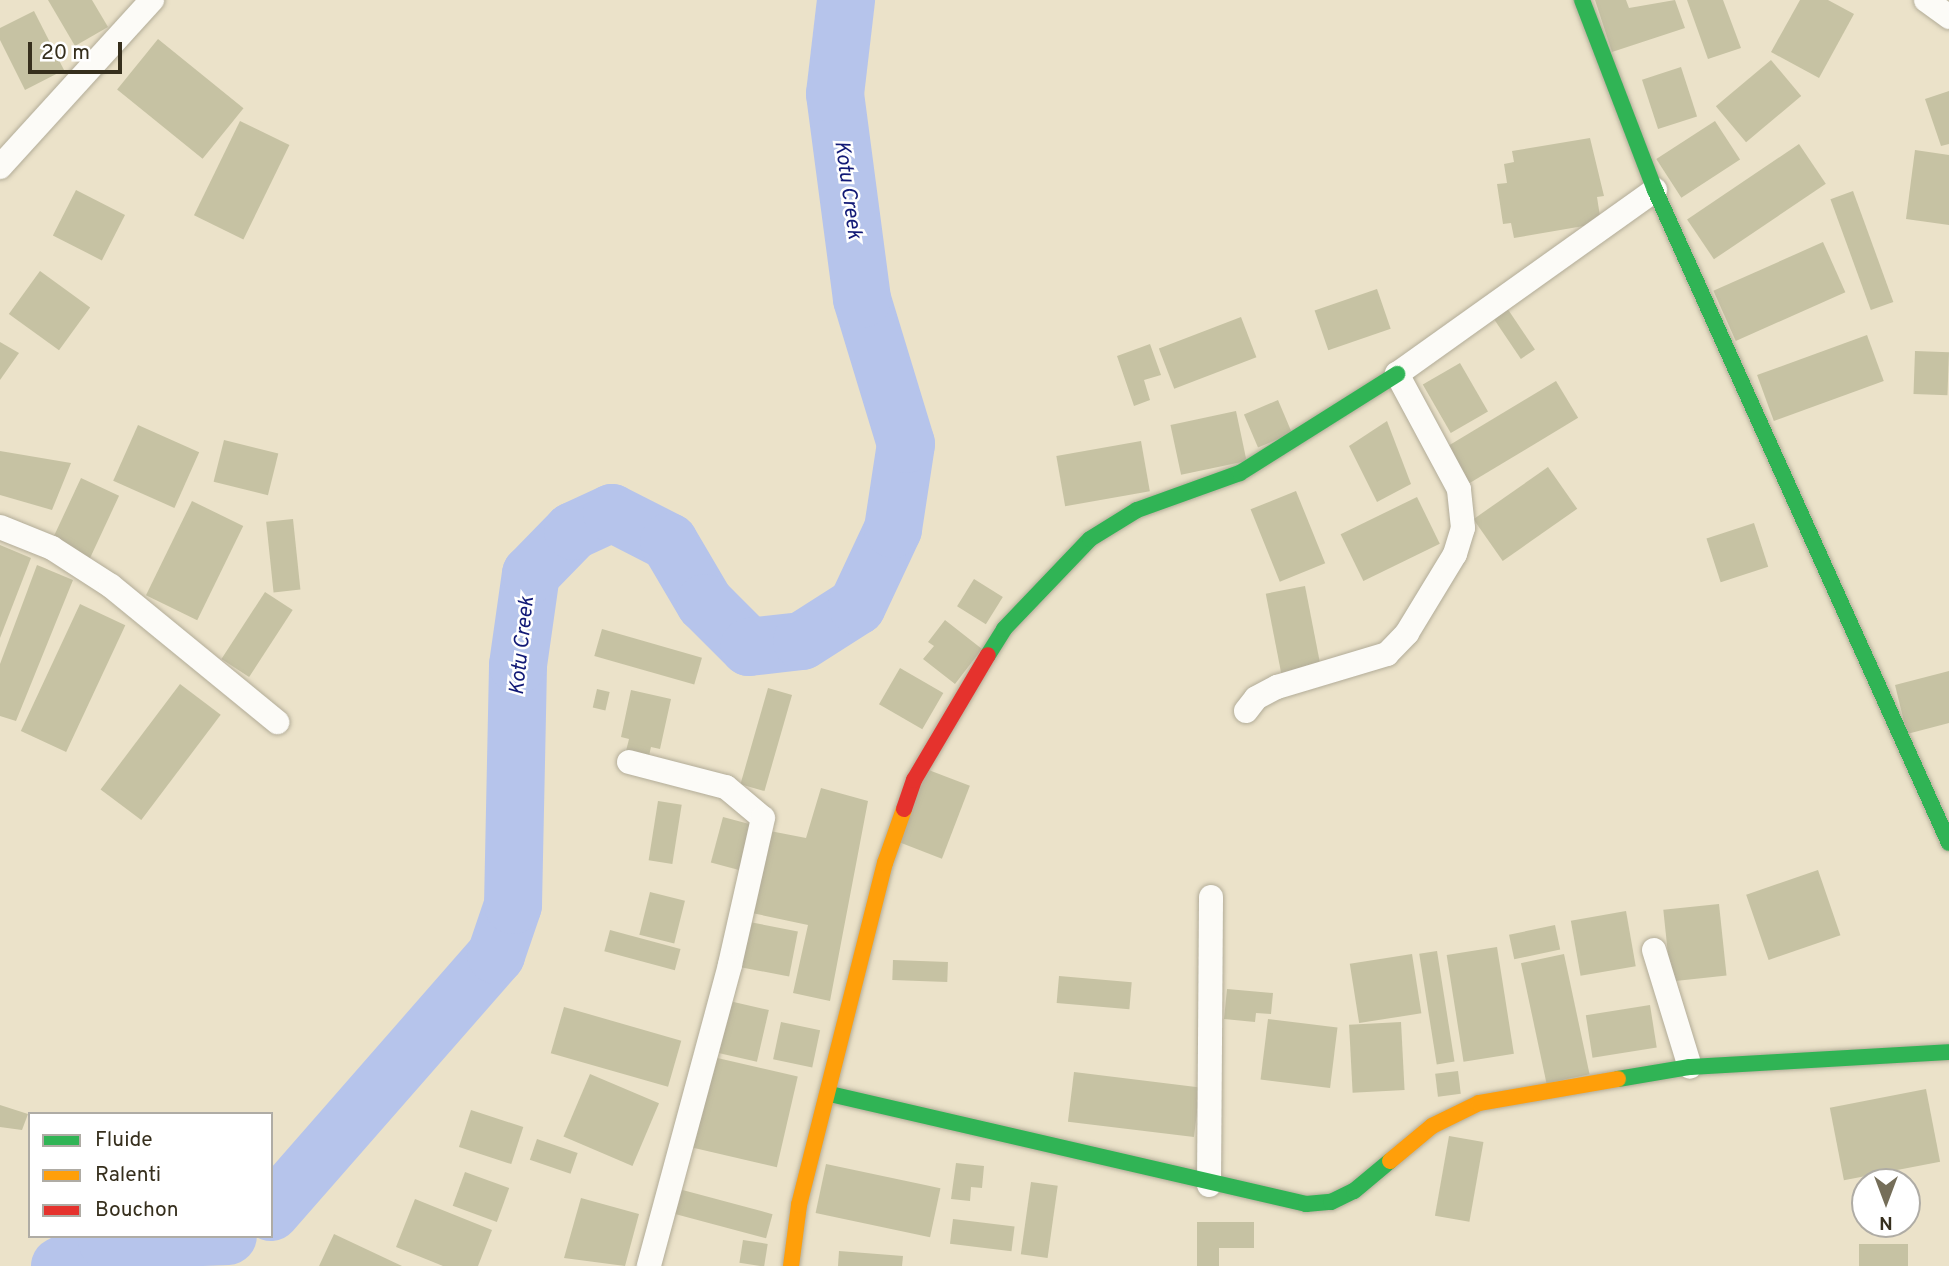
<!DOCTYPE html>
<html>
<head>
<meta charset="utf-8">
<style>
  body { margin:0 }
  #map { position:relative; width:1949px; height:1266px; overflow:hidden; background:#ebe2c9; font-family:Overpass,sans-serif }
  div>[style] { position:absolute }
  [style*='--x'] { left:calc(var(--x)*1px); top:calc(var(--y)*1px); width:calc(var(--w)*1px); rotate:calc(var(--a)*1deg) }
  .river>* { height:58px; margin:-29px; padding:0 29px; transform-origin:29px; border-radius:29px; background:#b6c4eb }
  .building>* { inset:0; background:#c6c2a3; transform-origin:0 0 }
  .roads { filter:drop-shadow(0 0 2px #b2ac98) drop-shadow(0 0 2px #b2ac98) }
  .street>* { height:24px; margin:-12px; padding:0 12px; transform-origin:12px; border-radius:12px; background:#fcfbf7 }
  .fast>* { height:16px; margin:-8px; padding:0 8px; transform-origin:8px; border-radius:8px; background:#30b455 }
  .slow>* { height:16px; margin:-8px; padding:0 8px; transform-origin:8px; border-radius:8px; background:#ff9f0a }
  .jam>* { height:16px; margin:-8px; padding:0 8px; transform-origin:8px; border-radius:8px; background:#e5322d }
  span { translate:-50% -50%; white-space:nowrap; text-align:center; line-height:1.15; -webkit-text-stroke:5px #fff; paint-order:stroke }
  .water-label { font-size:21px; color:#111976; font-style:italic }
  .legend { position:absolute; left:28px; top:1112px; width:245px; height:126px; box-sizing:border-box; background:#fff; border:2px solid #afaca5; margin:0; padding:9px 12px; list-style:none; font-size:21px; color:#362f1d }
  .legend li { display:flex; align-items:center; gap:14px; height:35px }
  .legend b { width:35px; border:2px solid #afaca5 }
  .north { position:absolute; left:1851px; top:1168px; width:70px; height:70px; box-sizing:border-box; background:#fff; border:2px solid #afaca5; border-radius:50%; rotate:180deg; font-size:19px; font-weight:700; line-height:28px; text-align:center; color:#362f1d }
  .north::after { content:''; display:block; margin:auto; width:24px; height:32px; background:#756e59; clip-path:polygon(50% 0,100% 100%,50% 72%,0 100%) }
  .scale { position:absolute; left:28px; top:42px; width:94px; height:32px; box-sizing:border-box; border:4px solid #362f1d; border-top:0; padding-left:9px; font-size:21px; line-height:24px; white-space:nowrap; color:#362f1d; -webkit-text-stroke:5px #fff; paint-order:stroke }
</style>
</head>
<body>
<div id="map">
  <div class="river">
    <div style="--x:271;--y:1212;--w:342;--a:-48.8"></div>
    <div style="--x:496;--y:955;--w:53;--a:-71.2"></div>
    <div style="--x:513;--y:905;--w:240;--a:-88.8"></div>
    <div style="--x:518;--y:665;--w:92;--a:-81.9"></div>
    <div style="--x:531;--y:574;--w:60;--a:-45.7"></div>
    <div style="--x:573;--y:531;--w:43;--a:-24.8"></div>
    <div style="--x:612;--y:513;--w:64;--a:27"></div>
    <div style="--x:669;--y:542;--w:71;--a:59.5"></div>
    <div style="--x:705;--y:603;--w:62;--a:45"></div>
    <div style="--x:749;--y:647;--w:53;--a:-6.5"></div>
    <div style="--x:802;--y:641;--w:65;--a:-32.5"></div>
    <div style="--x:857;--y:606;--w:85;--a:-64.9"></div>
    <div style="--x:893;--y:529;--w:86;--a:-81.3"></div>
    <div style="--x:906;--y:444;--w:152;--a:-106.9"></div>
    <div style="--x:862;--y:299;--w:207;--a:-97.5"></div>
    <div style="--x:835;--y:94;--w:95;--a:-83.3"></div>
    <div style="--x:60;--y:1266;--w:53;--a:-28"></div>
    <div style="--x:107;--y:1241;--w:121;--a:-2.4"></div>
  </div>
  <div class="building">
    <div style="clip-path:polygon(48px 0,92px 0,108px 27px,75px 46px)"></div>
    <div style="clip-path:polygon(1595px 0,1626px 0,1629px 8px,1675px 0,1685px 28px,1612px 52px)"></div>
    <div style="clip-path:polygon(1687px 0,1723px 0,1741px 48px,1708px 59px)"></div>
    <div style="clip-path:polygon(1800px 0,1828px 0,1854px 14px,1819px 78px,1771px 52px)"></div>
    <div style="clip-path:polygon(34px 11px,64px 70px,25px 90px,0 40px,0 28px)"></div>
    <div style="left:158px;top:39px;width:110px;height:65px;rotate:39deg"></div>
    <div style="left:1771px;top:60px;width:47px;height:72px;rotate:50deg"></div>
    <div style="left:1681px;top:67px;width:52px;height:41px;rotate:72deg"></div>
    <div style="clip-path:polygon(1949px 91px,1949px 144px,1941px 146px,1925px 99px)"></div>
    <div style="left:240px;top:121px;width:55px;height:105px;rotate:26deg"></div>
    <div style="left:1715px;top:121px;width:46px;height:70px;rotate:57deg"></div>
    <div style="clip-path:polygon(1590px 138px,1604px 196px,1597px 197px,1601px 223px,1514px 238px,1511px 223px,1503px 224px,1497px 184px,1507px 183px,1504px 164px,1514px 162px,1512px 151px)"></div>
    <div style="left:1799px;top:144px;width:48px;height:135px;rotate:56deg"></div>
    <div style="clip-path:polygon(1915px 150px,1949px 155px,1949px 225px,1906px 219px)"></div>
    <div style="left:76px;top:190px;width:55px;height:51px;rotate:27deg"></div>
    <div style="left:1853px;top:191px;width:118px;height:24px;rotate:70deg"></div>
    <div style="left:1823px;top:242px;width:55px;height:120px;rotate:66deg"></div>
    <div style="left:40px;top:271px;width:62px;height:53px;rotate:36deg"></div>
    <div style="left:1377px;top:289px;width:42px;height:66px;rotate:71deg"></div>
    <div style="left:1507px;top:308px;width:50px;height:17px;rotate:56deg"></div>
    <div style="left:1241px;top:317px;width:43px;height:88px;rotate:69deg"></div>
    <div style="left:1867px;top:335px;width:49px;height:117px;rotate:70deg"></div>
    <div style="clip-path:polygon(0 342px,19px 353px,0 380px)"></div>
    <div style="clip-path:polygon(1150px 344px,1161px 375px,1144px 380px,1150px 400px,1134px 406px,1117px 356px)"></div>
    <div style="left:1915px;top:351px;width:34px;height:43px;rotate:2deg"></div>
    <div style="left:1460px;top:363px;width:56px;height:43px;rotate:60deg"></div>
    <div style="left:1556px;top:381px;width:43px;height:127px;rotate:59deg"></div>
    <div style="left:1278px;top:400px;width:36px;height:37px;rotate:67deg"></div>
    <div style="left:1236px;top:411px;width:51px;height:67px;rotate:78deg"></div>
    <div style="clip-path:polygon(1387px 421px,1411px 484px,1377px 502px,1349px 446px)"></div>
    <div style="left:138px;top:425px;width:67px;height:61px;rotate:24deg"></div>
    <div style="left:224px;top:440px;width:56px;height:43px;rotate:14deg"></div>
    <div style="left:1141px;top:441px;width:51px;height:86px;rotate:80deg"></div>
    <div style="clip-path:polygon(0 451px,71px 463px,52px 510px,0 495px)"></div>
    <div style="left:1548px;top:467px;width:51px;height:91px;rotate:55deg"></div>
    <div style="left:81px;top:478px;width:42px;height:75px;rotate:25deg"></div>
    <div style="left:1296px;top:491px;width:78px;height:49px;rotate:68deg"></div>
    <div style="left:1417px;top:497px;width:52px;height:85px;rotate:64deg"></div>
    <div style="left:192px;top:501px;width:57px;height:105px;rotate:26deg"></div>
    <div style="left:293px;top:519px;width:71px;height:27px;rotate:84deg"></div>
    <div style="left:1754px;top:523px;width:46px;height:50px;rotate:72deg"></div>
    <div style="clip-path:polygon(0 545px,31px 558px,0 638px)"></div>
    <div style="clip-path:polygon(37px 565px,73px 580px,16px 721px,0 716px,0 664px)"></div>
    <div style="left:974px;top:579px;width:34px;height:32px;rotate:32deg"></div>
    <div style="left:1305px;top:586px;width:90px;height:40px;rotate:79deg"></div>
    <div style="left:265px;top:592px;width:33px;height:80px;rotate:33deg"></div>
    <div style="left:80px;top:604px;width:50px;height:140px;rotate:25deg"></div>
    <div style="clip-path:polygon(945px 620px,982px 649px,955px 684px,923px 659px,934px 646px,928px 642px)"></div>
    <div style="left:602px;top:629px;width:104px;height:28px;rotate:16deg"></div>
    <div style="left:900px;top:668px;width:50px;height:42px;rotate:30deg"></div>
    <div style="clip-path:polygon(1949px 671px,1949px 723px,1907px 734px,1895px 685px)"></div>
    <div style="left:180px;top:684px;width:51px;height:132px;rotate:37deg"></div>
    <div style="left:768px;top:688px;width:25px;height:100px;rotate:16deg"></div>
    <div style="left:597px;top:689px;width:13px;height:19px;rotate:13deg"></div>
    <div style="clip-path:polygon(631px 690px,671px 699px,660px 749px,651px 747px,648px 760px,625px 755px,629px 739px,621px 737px)"></div>
    <div style="left:926px;top:769px;width:47px;height:78px;rotate:21deg"></div>
    <div style="clip-path:polygon(821px 788px,868px 801px,830px 1001px,793px 993px,808px 925px,752px 913px,770px 831px,806px 838px)"></div>
    <div style="left:658px;top:801px;width:24px;height:60px;rotate:9deg"></div>
    <div style="left:723px;top:817px;width:31px;height:47px;rotate:15deg"></div>
    <div style="left:1818px;top:870px;width:69px;height:76px;rotate:71deg"></div>
    <div style="left:650px;top:892px;width:36px;height:44px;rotate:14deg"></div>
    <div style="left:1719px;top:904px;width:72px;height:56px;rotate:84deg"></div>
    <div style="left:1626px;top:911px;width:56px;height:56px;rotate:80deg"></div>
    <div style="left:739px;top:920px;width:60px;height:46px;rotate:11deg"></div>
    <div style="left:1555px;top:925px;width:25px;height:47px;rotate:78deg"></div>
    <div style="left:610px;top:930px;width:73px;height:22px;rotate:15deg"></div>
    <div style="left:1497px;top:947px;width:108px;height:51px;rotate:81deg"></div>
    <div style="left:1437px;top:951px;width:112px;height:18px;rotate:81deg"></div>
    <div style="left:1412px;top:954px;width:60px;height:63px;rotate:81deg"></div>
    <div style="left:1564px;top:954px;width:123px;height:44px;rotate:78deg"></div>
    <div style="left:893px;top:960px;width:55px;height:20px;rotate:2deg"></div>
    <div style="left:1059px;top:976px;width:73px;height:27px;rotate:5deg"></div>
    <div style="clip-path:polygon(1227px 989px,1273px 993px,1271px 1014px,1256px 1013px,1255px 1022px,1224px 1019px)"></div>
    <div style="left:725px;top:1000px;width:45px;height:53px;rotate:13deg"></div>
    <div style="left:1650px;top:1005px;width:43px;height:65px;rotate:81deg"></div>
    <div style="left:564px;top:1007px;width:122px;height:48px;rotate:16deg"></div>
    <div style="left:1268px;top:1019px;width:70px;height:61px;rotate:7deg"></div>
    <div style="left:781px;top:1022px;width:40px;height:38px;rotate:12deg"></div>
    <div style="left:1401px;top:1022px;width:68px;height:52px;rotate:87deg"></div>
    <div style="left:713px;top:1057px;width:87px;height:93px;rotate:13deg"></div>
    <div style="left:1458px;top:1071px;width:23px;height:23px;rotate:83deg"></div>
    <div style="left:1074px;top:1072px;width:127px;height:50px;rotate:7deg"></div>
    <div style="left:590px;top:1074px;width:75px;height:68px;rotate:23deg"></div>
    <div style="left:1926px;top:1089px;width:74px;height:98px;rotate:79deg"></div>
    <div style="clip-path:polygon(0 1105px,28px 1114px,22px 1130px,0 1127px)"></div>
    <div style="left:471px;top:1110px;width:55px;height:39px;rotate:18deg"></div>
    <div style="left:1449px;top:1136px;width:35px;height:81px;rotate:10deg"></div>
    <div style="left:537px;top:1139px;width:43px;height:22px;rotate:19deg"></div>
    <div style="clip-path:polygon(956px 1163px,984px 1166px,982px 1188px,971px 1187px,970px 1201px,951px 1199px)"></div>
    <div style="left:826px;top:1164px;width:117px;height:50px;rotate:12deg"></div>
    <div style="left:465px;top:1172px;width:47px;height:36px;rotate:20deg"></div>
    <div style="left:1031px;top:1182px;width:27px;height:73px;rotate:8deg"></div>
    <div style="left:675px;top:1188px;width:101px;height:25px;rotate:15deg"></div>
    <div style="clip-path:polygon(581px 1198px,639px 1214px,625px 1266px,564px 1258px)"></div>
    <div style="clip-path:polygon(415px 1199px,492px 1230px,478px 1266px,443px 1266px,396px 1247px)"></div>
    <div style="left:953px;top:1219px;width:62px;height:25px;rotate:7deg"></div>
    <div style="clip-path:polygon(1197px 1222px,1254px 1222px,1254px 1248px,1219px 1248px,1219px 1266px,1197px 1266px)"></div>
    <div style="clip-path:polygon(334px 1234px,402px 1266px,319px 1266px)"></div>
    <div style="left:743px;top:1240px;width:25px;height:23px;rotate:9deg"></div>
    <div style="left:1859px;top:1244px;width:49px;height:22px"></div>
    <div style="clip-path:polygon(839px 1251px,903px 1256px,902px 1266px,838px 1266px)"></div>
  </div>
  <div class="roads">
    <div class="street">
      <div style="--x:1926;--y:0;--w:29;--a:36"></div>
      <div style="--x:0;--y:167;--w:226;--a:-47.7"></div>
      <div style="--x:0;--y:527;--w:56;--a:22"></div>
      <div style="--x:52;--y:548;--w:70;--a:32.8"></div>
      <div style="--x:111;--y:586;--w:215;--a:39.3"></div>
      <div style="--x:1246;--y:711;--w:16;--a:-52"></div>
      <div style="--x:1256;--y:698;--w:24;--a:-28"></div>
      <div style="--x:1277;--y:687;--w:115;--a:-16.7"></div>
      <div style="--x:1387;--y:654;--w:29;--a:-46"></div>
      <div style="--x:1407;--y:633;--w:92;--a:-58.7"></div>
      <div style="--x:1455;--y:554;--w:27;--a:-73"></div>
      <div style="--x:1463;--y:528;--w:39;--a:-96"></div>
      <div style="--x:1459;--y:489;--w:131;--a:-118.3"></div>
      <div style="--x:1397;--y:374;--w:317;--a:-35.5"></div>
      <div style="--x:629;--y:762;--w:100;--a:14.5"></div>
      <div style="--x:726;--y:787;--w:48;--a:40"></div>
      <div style="--x:763;--y:818;--w:151;--a:102.7"></div>
      <div style="--x:730;--y:965;--w:312;--a:105.1"></div>
      <div style="--x:1654;--y:950;--w:122;--a:72.9"></div>
      <div style="--x:1209;--y:1185;--w:288;--a:-89.6"></div>
    </div>
    <div class="fast">
      <div style="--x:1582;--y:0;--w:204;--a:69"></div>
      <div style="--x:1655;--y:190;--w:716;--a:65.76"></div>
      <div style="--x:988;--y:655;--w:31;--a:-58"></div>
      <div style="--x:1004;--y:629;--w:124;--a:-46.3"></div>
      <div style="--x:1090;--y:539;--w:55;--a:-31.7"></div>
      <div style="--x:1137;--y:510;--w:109;--a:-19.8"></div>
      <div style="--x:1240;--y:473;--w:186;--a:-32.2"></div>
      <div style="--x:1618;--y:1079;--w:73;--a:-9.5"></div>
      <div style="--x:1690;--y:1067;--w:259;--a:-3.3"></div>
      <div style="--x:830;--y:1094;--w:489;--a:13"></div>
      <div style="--x:1306;--y:1204;--w:25;--a:-5"></div>
      <div style="--x:1331;--y:1202;--w:25;--a:-26"></div>
      <div style="--x:1354;--y:1191;--w:47;--a:-39.8"></div>
    </div>
    <div class="slow">
      <div style="--x:1390;--y:1161;--w:55;--a:-39.8"></div>
      <div style="--x:1432;--y:1126;--w:52;--a:-26.1"></div>
      <div style="--x:1479;--y:1103;--w:141;--a:-9.8"></div>
      <div style="--x:791;--y:1266;--w:62;--a:-82.5"></div>
      <div style="--x:799;--y:1205;--w:353;--a:-75.9"></div>
      <div style="--x:885;--y:863;--w:57;--a:-70.6"></div>
    </div>
    <div class="jam">
      <div style="--x:904;--y:809;--w:31;--a:-71"></div>
      <div style="--x:914;--y:780;--w:145;--a:-59.4"></div>
    </div>
  </div>
  <div class="water-label">
    <span style="left:847px;top:190px;rotate:82deg">Kotu Creek</span>
    <span style="left:523px;top:646px;rotate:-84deg">Kotu Creek</span>
  </div>
  <ul class="legend">
  <li><b style="height:9px;background:#30b455"></b>Fluide</li>
  <li><b style="height:9px;background:#ff9f0a"></b>Ralenti</li>
  <li><b style="height:9px;background:#e5322d"></b>Bouchon</li>
  </ul>
  <div class="north">N</div>
  <div class="scale">20 m</div>
</div>
</body>
</html>
